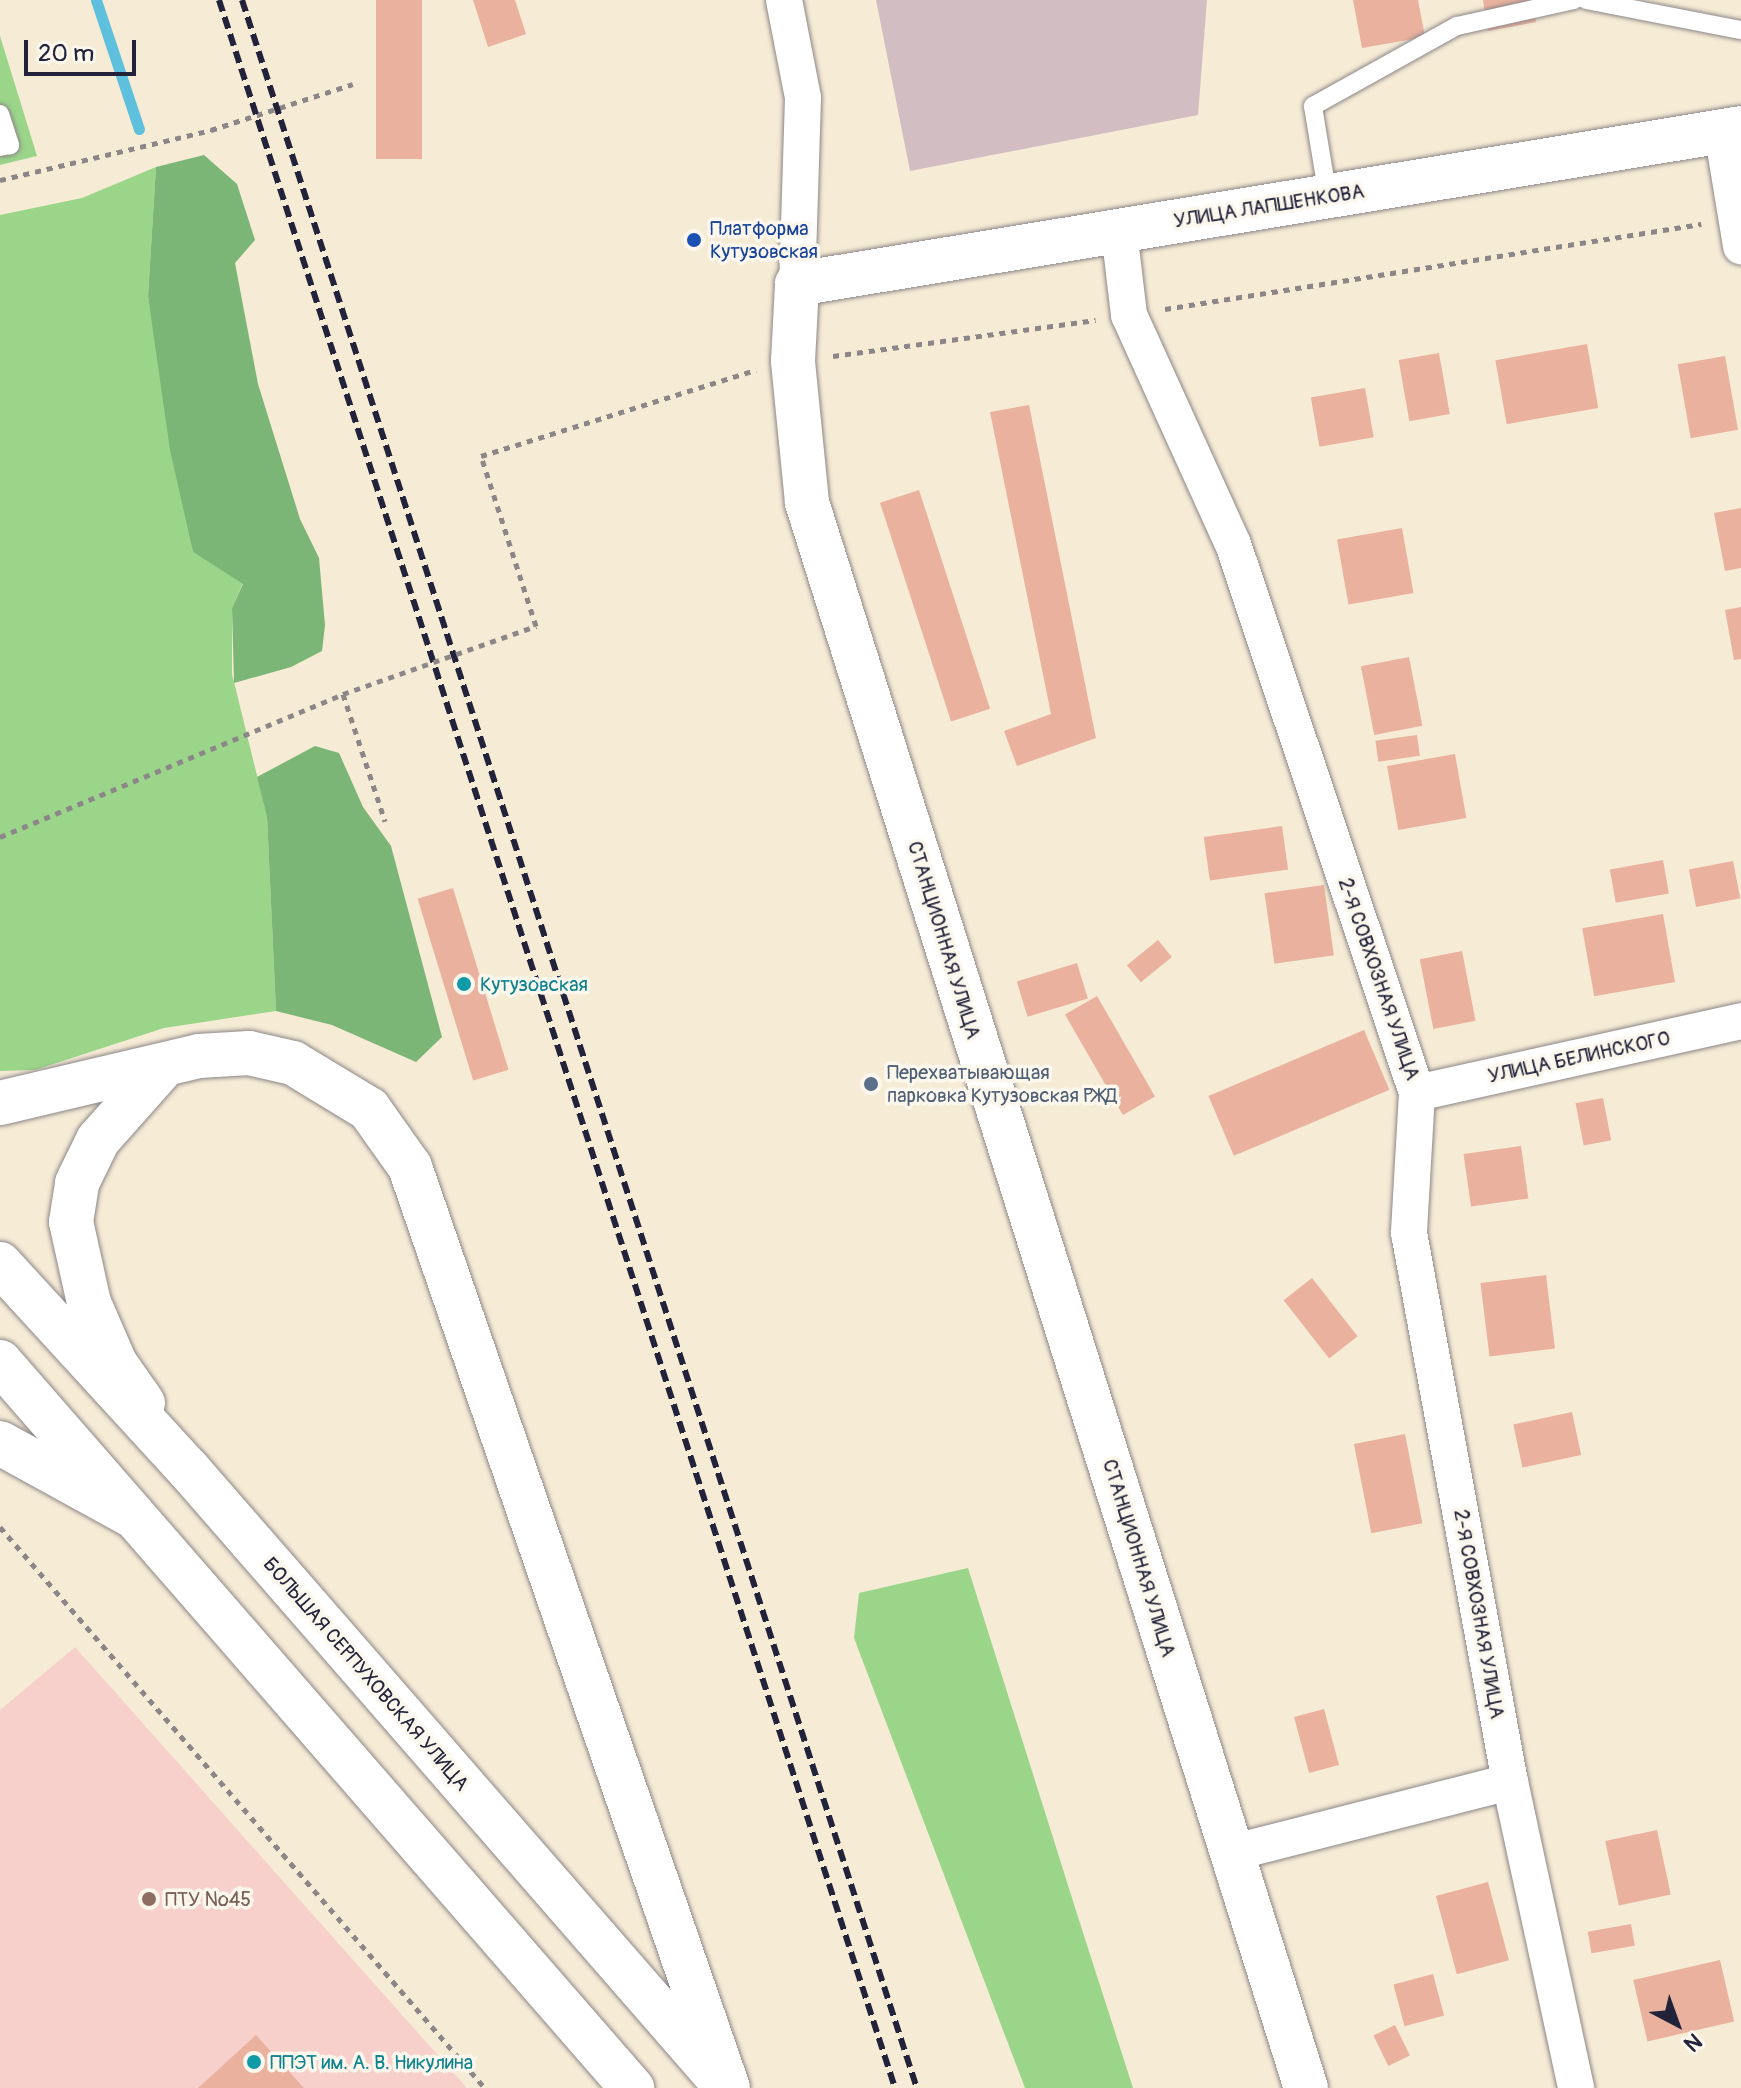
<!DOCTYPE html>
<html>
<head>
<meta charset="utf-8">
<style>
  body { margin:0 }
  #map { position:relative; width:1741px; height:2088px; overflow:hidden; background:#f6ebd5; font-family:Pangolin,sans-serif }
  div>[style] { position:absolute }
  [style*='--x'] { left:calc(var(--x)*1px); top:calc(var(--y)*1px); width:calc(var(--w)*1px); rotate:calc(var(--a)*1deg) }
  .built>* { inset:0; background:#f7d0cb }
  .industrial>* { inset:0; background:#d2bec2 }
  .green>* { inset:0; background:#9ad58a }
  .forest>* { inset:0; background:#7bb676 }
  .stream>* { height:11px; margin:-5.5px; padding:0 5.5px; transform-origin:5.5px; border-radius:5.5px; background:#5fc0dd }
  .building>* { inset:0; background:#eab29e; transform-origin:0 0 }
  .path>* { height:5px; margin-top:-2.5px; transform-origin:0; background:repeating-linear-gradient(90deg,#8c8688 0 6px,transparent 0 12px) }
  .roads { filter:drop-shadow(0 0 2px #8c8688) drop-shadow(0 0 2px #8c8688) }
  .lane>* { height:18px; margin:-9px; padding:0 9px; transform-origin:9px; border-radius:9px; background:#fff }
  .street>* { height:36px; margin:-18px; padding:0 18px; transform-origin:18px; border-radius:18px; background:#fff }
  .secondary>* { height:44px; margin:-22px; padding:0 22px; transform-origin:22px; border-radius:22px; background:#fff }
  .primary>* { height:44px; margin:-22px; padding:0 22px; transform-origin:22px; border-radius:22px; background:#fff }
  .rail>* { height:6px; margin-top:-3px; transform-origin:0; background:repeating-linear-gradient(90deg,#22223b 0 12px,transparent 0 18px) }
  .path-bridge>* { height:5px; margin-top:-2.5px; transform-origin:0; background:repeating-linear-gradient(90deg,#8c8688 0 6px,transparent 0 12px) }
  .dots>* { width:22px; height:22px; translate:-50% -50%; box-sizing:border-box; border:4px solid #fbf7ec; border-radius:50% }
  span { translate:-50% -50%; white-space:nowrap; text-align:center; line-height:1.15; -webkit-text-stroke:7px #fbf7ec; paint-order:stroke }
  .street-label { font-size:20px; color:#22223b }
  .transit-label { font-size:20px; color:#164399 }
  .left { translate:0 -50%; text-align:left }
  .culture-label { font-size:20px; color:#0d838f }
  .service-label { font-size:20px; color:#4e5e75 }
  .education-label { font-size:20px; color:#785e54 }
  .north { position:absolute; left:1637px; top:1984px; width:80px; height:80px; -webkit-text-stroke:6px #fbf7ec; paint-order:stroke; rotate:139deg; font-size:22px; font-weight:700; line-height:32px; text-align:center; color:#22223b }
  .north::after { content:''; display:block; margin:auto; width:28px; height:36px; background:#22223b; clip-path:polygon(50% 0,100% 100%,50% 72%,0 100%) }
  .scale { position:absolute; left:24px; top:40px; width:112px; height:36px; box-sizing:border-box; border:4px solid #22223b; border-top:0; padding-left:10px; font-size:24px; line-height:28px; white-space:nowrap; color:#22223b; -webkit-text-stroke:6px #fbf7ec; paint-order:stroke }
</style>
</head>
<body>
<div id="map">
  <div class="built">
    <div style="clip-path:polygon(75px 1647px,467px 2088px,0 2088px,0 1710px)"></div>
  </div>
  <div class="industrial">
    <div style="clip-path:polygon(876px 0,1207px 0,1198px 115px,910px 171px)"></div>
  </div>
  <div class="green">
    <div style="clip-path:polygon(0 36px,37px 156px,0 165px)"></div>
    <div style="clip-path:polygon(156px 167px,148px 296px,193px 552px,243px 583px,232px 608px,232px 674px,267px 816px,276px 1011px,164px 1028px,35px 1070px,0 1071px,0 215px,82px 198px)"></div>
    <div style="clip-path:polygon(968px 1568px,1078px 1917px,1133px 2088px,1025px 2088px,854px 1638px,859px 1593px)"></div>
  </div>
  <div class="forest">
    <div style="clip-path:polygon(204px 155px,237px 184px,255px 240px,235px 263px,258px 384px,300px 519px,319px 558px,325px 625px,322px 651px,291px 667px,234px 683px,232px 608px,243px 584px,193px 552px,170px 450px,148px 296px,156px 167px)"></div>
    <div style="clip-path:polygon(315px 746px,339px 753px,363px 807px,391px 846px,442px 1037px,416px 1062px,332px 1025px,276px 1011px,267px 817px,257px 777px)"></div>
  </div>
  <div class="stream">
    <div style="--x:96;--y:0;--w:136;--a:71.6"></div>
  </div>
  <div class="building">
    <div style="left:376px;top:0;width:46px;height:159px"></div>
    <div style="clip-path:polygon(473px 0,515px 0,526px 34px,488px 47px)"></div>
    <div style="clip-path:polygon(1353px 0,1418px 0,1425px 37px,1362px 48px)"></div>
    <div style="clip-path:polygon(1483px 0,1533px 0,1536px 22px,1488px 31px)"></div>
    <div style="left:1587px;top:344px;width:65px;height:93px;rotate:80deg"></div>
    <div style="left:1439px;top:353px;width:62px;height:41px;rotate:80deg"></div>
    <div style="left:1725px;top:356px;width:75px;height:48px;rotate:80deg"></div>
    <div style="left:1365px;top:388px;width:50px;height:55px;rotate:80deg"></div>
    <div style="clip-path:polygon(1029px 405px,1096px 738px,1017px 766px,1004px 731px,1051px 714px,990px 412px)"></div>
    <div style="left:919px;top:490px;width:230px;height:41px;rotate:72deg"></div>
    <div style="clip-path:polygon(1741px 508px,1741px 568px,1725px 571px,1714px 513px)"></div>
    <div style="left:1402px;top:528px;width:66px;height:66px;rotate:80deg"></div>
    <div style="clip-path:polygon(1741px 607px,1741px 659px,1734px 660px,1725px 610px)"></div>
    <div style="left:1409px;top:657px;width:70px;height:49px;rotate:79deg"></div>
    <div style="left:1417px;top:735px;width:21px;height:42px;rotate:82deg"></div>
    <div style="left:1455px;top:754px;width:65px;height:69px;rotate:80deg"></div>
    <div style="left:1282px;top:826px;width:44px;height:79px;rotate:82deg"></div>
    <div style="left:1663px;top:860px;width:34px;height:54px;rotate:80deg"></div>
    <div style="left:1733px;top:861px;width:38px;height:45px;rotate:79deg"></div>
    <div style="left:1324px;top:885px;width:71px;height:60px;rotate:82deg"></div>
    <div style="left:453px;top:888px;width:190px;height:37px;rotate:73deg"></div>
    <div style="left:1663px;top:914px;width:69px;height:82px;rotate:80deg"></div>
    <div style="left:1158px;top:940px;width:22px;height:40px;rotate:51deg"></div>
    <div style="left:1462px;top:951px;width:71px;height:43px;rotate:79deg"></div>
    <div style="left:1077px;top:963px;width:37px;height:63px;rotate:73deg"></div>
    <div style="left:1097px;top:996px;width:116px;height:37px;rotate:60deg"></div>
    <div style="left:1364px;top:1030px;width:65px;height:169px;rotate:67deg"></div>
    <div style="left:1603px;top:1098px;width:43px;height:28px;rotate:79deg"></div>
    <div style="left:1521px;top:1146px;width:53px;height:58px;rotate:82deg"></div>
    <div style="left:1546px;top:1275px;width:74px;height:66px;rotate:83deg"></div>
    <div style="left:1312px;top:1278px;width:74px;height:36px;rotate:52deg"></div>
    <div style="left:1572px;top:1412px;width:44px;height:60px;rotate:78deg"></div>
    <div style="left:1405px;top:1434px;width:91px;height:52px;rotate:79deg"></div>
    <div style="left:1324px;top:1709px;width:58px;height:31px;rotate:75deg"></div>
    <div style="left:1657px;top:1830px;width:66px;height:53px;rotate:78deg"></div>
    <div style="left:1488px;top:1882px;width:81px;height:54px;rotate:75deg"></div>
    <div style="left:1631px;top:1924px;width:22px;height:44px;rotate:80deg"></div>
    <div style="left:1720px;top:1960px;width:63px;height:89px;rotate:77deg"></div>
    <div style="left:1433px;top:1974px;width:43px;height:41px;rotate:75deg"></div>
    <div style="left:1395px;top:2025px;width:34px;height:24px;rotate:64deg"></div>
    <div style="clip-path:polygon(256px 2035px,304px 2088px,198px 2088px)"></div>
  </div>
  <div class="path">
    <div style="--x:0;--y:180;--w:217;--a:-13.3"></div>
    <div style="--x:211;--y:130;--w:149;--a:-17.9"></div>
    <div style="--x:1165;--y:309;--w:543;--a:-9.01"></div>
    <div style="--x:833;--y:356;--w:265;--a:-7.8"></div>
    <div style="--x:536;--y:626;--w:179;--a:-107.9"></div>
    <div style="--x:481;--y:456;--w:288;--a:-17.4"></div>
    <div style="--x:343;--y:694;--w:134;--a:71.7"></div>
    <div style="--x:0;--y:1527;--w:742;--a:49.16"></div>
  </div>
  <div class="roads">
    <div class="lane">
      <div style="--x:1586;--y:0;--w:158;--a:11"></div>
      <div style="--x:0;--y:114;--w:33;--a:72"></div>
      <div style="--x:10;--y:145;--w:10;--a:169"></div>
      <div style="--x:1328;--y:197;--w:92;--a:-99.4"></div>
      <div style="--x:1313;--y:106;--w:165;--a:-29.1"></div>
      <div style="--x:1457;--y:26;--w:120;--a:-12.5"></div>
    </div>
    <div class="street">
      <div style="--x:784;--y:0;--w:100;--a:79"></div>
      <div style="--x:803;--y:98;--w:186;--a:91.8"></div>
      <div style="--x:1722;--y:131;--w:117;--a:80.6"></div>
      <div style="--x:1119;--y:231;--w:85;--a:83.2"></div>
      <div style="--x:1129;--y:315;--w:252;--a:65.6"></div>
      <div style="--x:1233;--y:544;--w:579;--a:71.47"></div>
      <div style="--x:1417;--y:1093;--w:140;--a:93.3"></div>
      <div style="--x:1409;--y:1233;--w:558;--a:79.58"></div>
      <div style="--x:1510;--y:1782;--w:313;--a:77.8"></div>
      <div style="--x:1417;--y:1093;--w:332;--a:-12.5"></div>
      <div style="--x:1231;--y:1853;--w:288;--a:-14.3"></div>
    </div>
    <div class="secondary">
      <div style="--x:0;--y:1103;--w:204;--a:-13.3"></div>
      <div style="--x:199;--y:1056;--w:50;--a:-3.4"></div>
      <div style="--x:249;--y:1053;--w:45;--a:12.8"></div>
      <div style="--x:293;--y:1063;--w:89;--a:31.2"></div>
      <div style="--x:369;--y:1109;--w:71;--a:54.7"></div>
      <div style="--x:410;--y:1167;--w:974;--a:70.95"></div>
      <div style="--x:143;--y:1403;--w:49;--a:-125"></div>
      <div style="--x:115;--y:1363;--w:65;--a:-113.4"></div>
      <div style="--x:89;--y:1303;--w:83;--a:-102.5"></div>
      <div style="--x:71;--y:1222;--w:39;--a:-81"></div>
      <div style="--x:77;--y:1183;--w:48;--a:-64"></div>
      <div style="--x:98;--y:1140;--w:96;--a:-48.4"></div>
      <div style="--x:0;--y:1443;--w:149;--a:28.8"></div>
      <div style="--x:1306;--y:2088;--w:1663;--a:-107.47"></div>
      <div style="--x:807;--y:502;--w:142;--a:-95.7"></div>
      <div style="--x:793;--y:361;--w:77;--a:-87"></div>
      <div style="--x:797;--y:284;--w:957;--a:-9.38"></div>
    </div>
    <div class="primary">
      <div style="--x:0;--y:1264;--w:280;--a:47.5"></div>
      <div style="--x:189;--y:1470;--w:819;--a:48.96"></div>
      <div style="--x:0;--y:1362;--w:963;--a:48.96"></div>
    </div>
  </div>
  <div class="rail">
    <div style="--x:219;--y:0;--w:2195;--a:72.06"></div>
    <div style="--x:242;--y:0;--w:2194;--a:72.09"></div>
  </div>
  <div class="path-bridge">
    <div style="--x:0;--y:837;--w:372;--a:-22.6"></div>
    <div style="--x:343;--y:694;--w:205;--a:-19.4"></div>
  </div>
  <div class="dots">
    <div style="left:694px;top:240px;background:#1a4fb4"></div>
    <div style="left:464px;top:984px;background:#0f9aa8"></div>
    <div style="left:871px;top:1084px;background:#5c6f8a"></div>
    <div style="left:149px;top:1899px;background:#8d6e63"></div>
    <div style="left:254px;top:2062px;background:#0f9aa8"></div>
  </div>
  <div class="street-label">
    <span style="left:1269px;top:206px;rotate:-9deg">УЛИЦА ЛАПШЕНКОВА</span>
    <span style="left:944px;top:940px;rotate:73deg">СТАНЦИОННАЯ УЛИЦА</span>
    <span style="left:1379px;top:979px;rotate:71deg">2-Я СОВХОЗНАЯ УЛИЦА</span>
    <span style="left:1579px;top:1057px;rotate:-12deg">УЛИЦА БЕЛИНСКОГО</span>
    <span style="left:1139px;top:1558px;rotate:73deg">СТАНЦИОННАЯ УЛИЦА</span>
    <span style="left:1479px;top:1614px;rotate:80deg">2-Я СОВХОЗНАЯ УЛИЦА</span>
    <span style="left:366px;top:1674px;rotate:49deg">БОЛЬШАЯ СЕРПУХОВСКАЯ УЛИЦА</span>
  </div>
  <div class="transit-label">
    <span class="left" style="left:710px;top:240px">Платформа<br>Кутузовская</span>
  </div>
  <div class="culture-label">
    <span class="left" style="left:480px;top:984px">Кутузовская</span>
    <span class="left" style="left:270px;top:2062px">ППЭТ им. А. В. Никулина</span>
  </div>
  <div class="service-label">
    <span class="left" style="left:887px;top:1084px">Перехватывающая<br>парковка Кутузовская РЖД</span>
  </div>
  <div class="education-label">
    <span class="left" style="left:165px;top:1899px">ПТУ №45</span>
  </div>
  <div class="north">N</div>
  <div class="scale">20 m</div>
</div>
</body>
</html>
